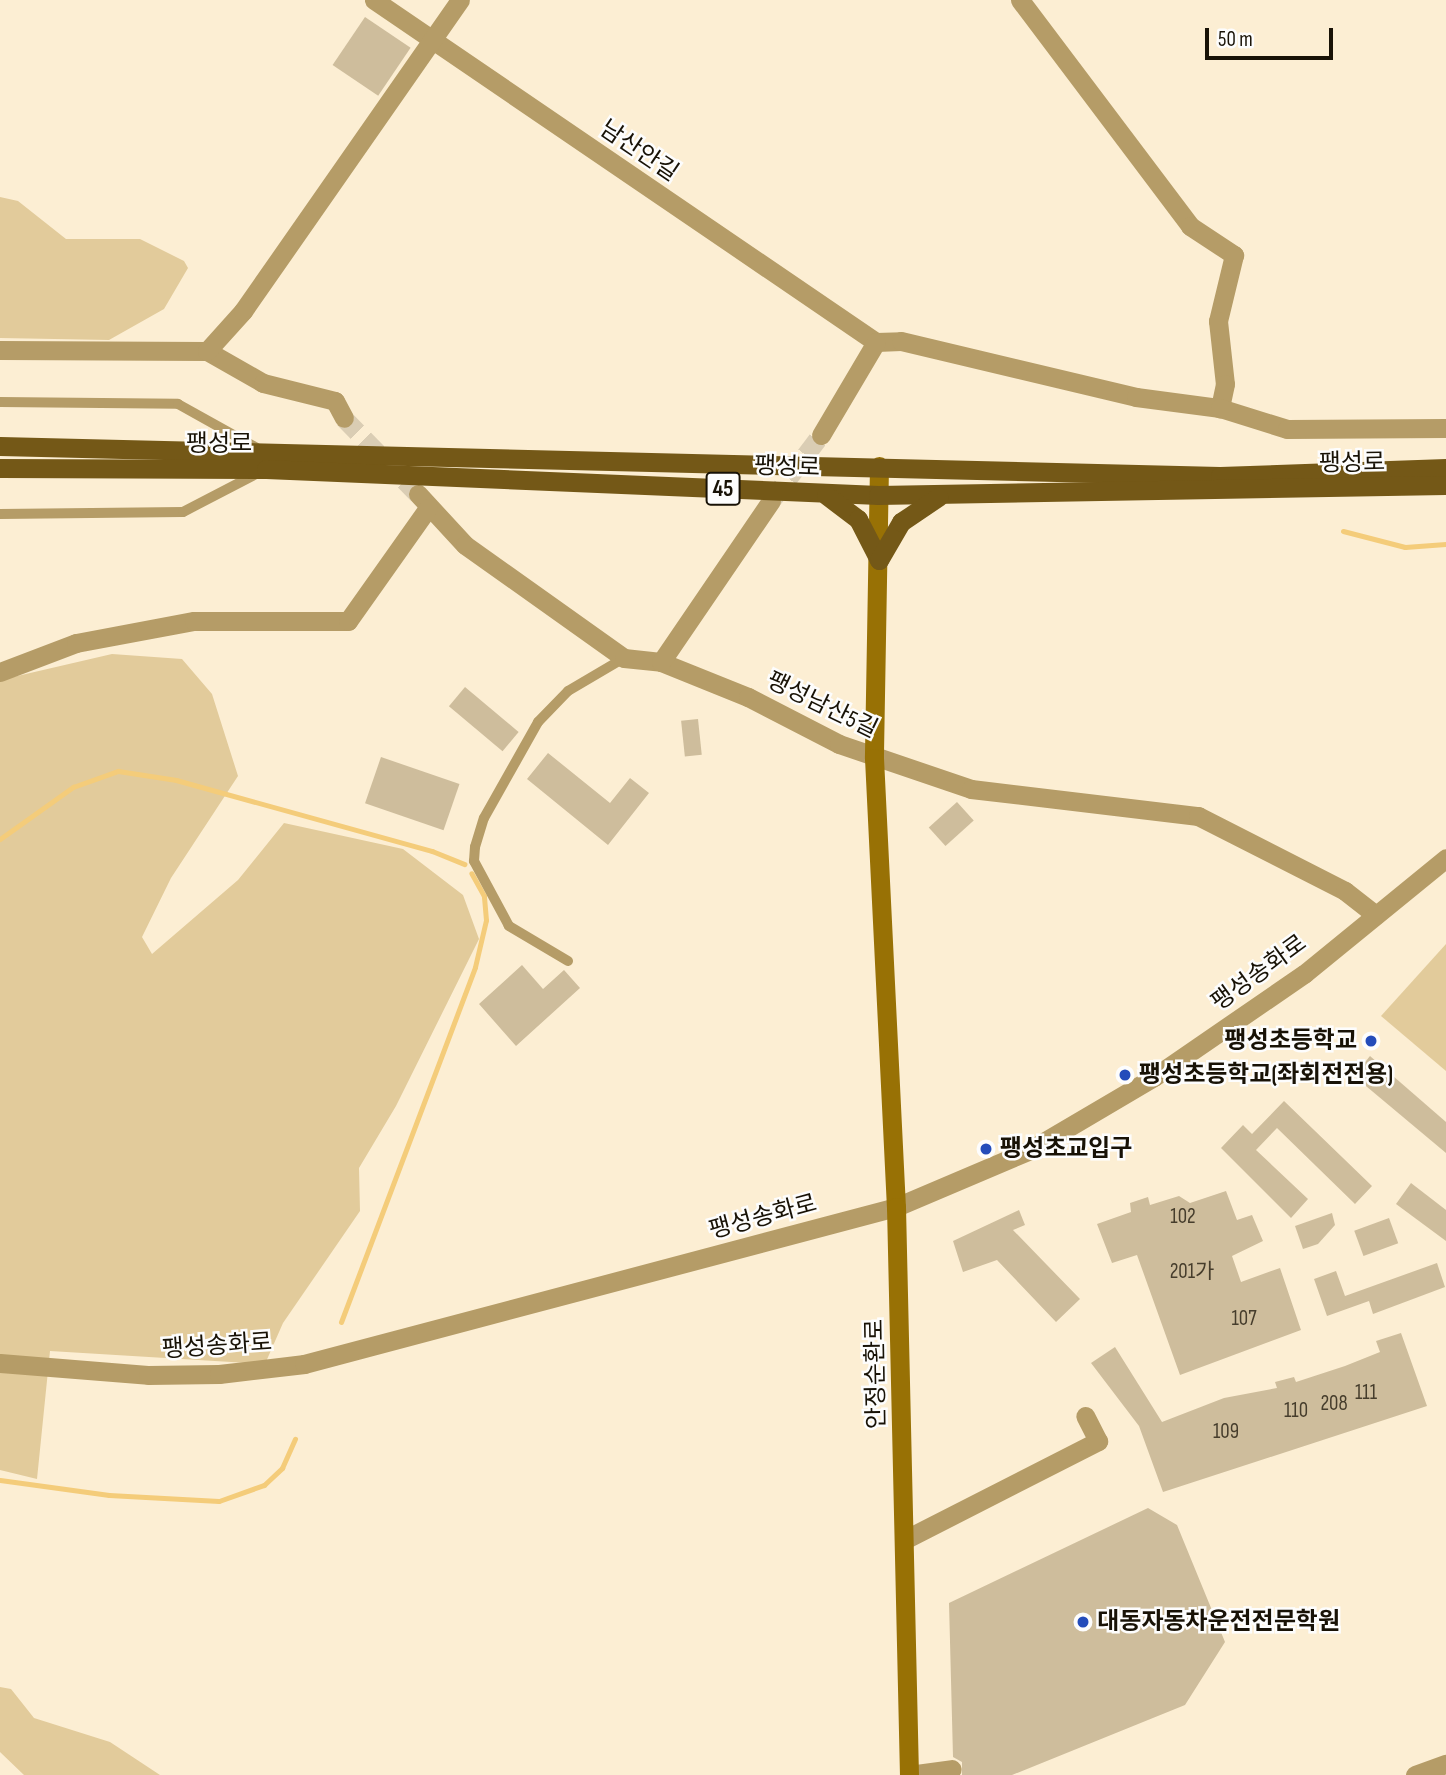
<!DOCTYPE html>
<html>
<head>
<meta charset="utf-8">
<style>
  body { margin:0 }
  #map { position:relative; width:1446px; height:1775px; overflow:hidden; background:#fceed3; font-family:"Sofia Sans Condensed","Noto Sans KR",sans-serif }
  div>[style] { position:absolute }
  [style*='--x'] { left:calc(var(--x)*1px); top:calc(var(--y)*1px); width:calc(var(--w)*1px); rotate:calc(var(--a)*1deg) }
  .green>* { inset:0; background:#e2cb9b }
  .stream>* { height:5px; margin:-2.5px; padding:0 2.5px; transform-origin:2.5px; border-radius:2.5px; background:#f4cc7a }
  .building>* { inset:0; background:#cebd9c; transform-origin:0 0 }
  .minor-tunnel>* { height:19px; margin-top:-9.5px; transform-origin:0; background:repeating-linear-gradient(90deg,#dacdb4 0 19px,transparent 0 29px) }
  .service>* { height:10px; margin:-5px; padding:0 5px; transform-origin:5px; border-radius:5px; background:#b59c67 }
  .minor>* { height:19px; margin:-9.5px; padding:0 9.5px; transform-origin:9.5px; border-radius:9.5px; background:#b59c67 }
  .tertiary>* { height:19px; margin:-9.5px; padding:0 9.5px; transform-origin:9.5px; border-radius:9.5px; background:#b59c67 }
  .secondary>* { height:19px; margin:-9.5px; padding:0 9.5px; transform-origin:9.5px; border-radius:9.5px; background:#987105 }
  .primary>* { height:19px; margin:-9.5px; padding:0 9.5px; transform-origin:9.5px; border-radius:9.5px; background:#745817 }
  .dots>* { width:19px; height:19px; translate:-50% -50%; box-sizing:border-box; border:4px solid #fdfdfd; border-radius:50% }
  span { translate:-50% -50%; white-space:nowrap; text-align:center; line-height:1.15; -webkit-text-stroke:5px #fdfdfd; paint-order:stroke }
  .number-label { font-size:21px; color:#463d2c }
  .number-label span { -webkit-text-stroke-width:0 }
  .shield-label span { padding:2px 5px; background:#fdfdfd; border:2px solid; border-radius:5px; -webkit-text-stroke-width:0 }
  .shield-label { font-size:23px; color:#181206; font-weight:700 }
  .street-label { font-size:24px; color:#181206 }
  .poi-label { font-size:24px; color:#181206; font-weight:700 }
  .right { translate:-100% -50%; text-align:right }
  .left { translate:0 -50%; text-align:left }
  .scale { position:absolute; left:1205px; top:28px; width:128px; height:32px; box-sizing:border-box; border:4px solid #181206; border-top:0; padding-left:9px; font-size:21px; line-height:24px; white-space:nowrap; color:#181206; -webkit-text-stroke:5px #fdfdfd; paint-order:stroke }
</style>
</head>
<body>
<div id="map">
  <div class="green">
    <div style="clip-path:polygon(0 197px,18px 201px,66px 239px,140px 239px,184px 261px,188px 268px,164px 309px,109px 340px,0 338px)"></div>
    <div style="clip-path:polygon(112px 654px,182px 659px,212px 694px,238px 776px,171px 878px,142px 937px,152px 954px,238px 880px,284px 823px,403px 849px,463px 895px,479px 939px,396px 1106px,359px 1168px,360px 1211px,283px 1323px,265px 1364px,50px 1351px,37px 1479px,0 1470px,0 680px)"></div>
    <div style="clip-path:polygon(1446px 944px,1446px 1071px,1381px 1016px)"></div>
    <div style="clip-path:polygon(0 1687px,11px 1689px,34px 1718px,110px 1742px,160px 1775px,24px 1775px,0 1752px)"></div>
  </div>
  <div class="stream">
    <div style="--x:1343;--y:531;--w:64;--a:14.5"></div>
    <div style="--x:1405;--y:547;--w:41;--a:-4.2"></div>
    <div style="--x:0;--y:839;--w:90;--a:-35.5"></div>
    <div style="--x:73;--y:787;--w:48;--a:-19.6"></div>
    <div style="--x:118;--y:771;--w:59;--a:8.8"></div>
    <div style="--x:176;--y:780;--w:266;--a:15.5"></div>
    <div style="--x:432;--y:851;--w:35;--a:22"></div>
    <div style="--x:341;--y:1322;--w:379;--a:-69.3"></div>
    <div style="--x:475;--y:967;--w:48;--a:-76.8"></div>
    <div style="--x:486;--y:920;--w:24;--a:-95"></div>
    <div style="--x:484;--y:896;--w:26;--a:-119"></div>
    <div style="--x:0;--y:1480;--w:110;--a:7.8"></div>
    <div style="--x:109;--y:1495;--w:110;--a:3.1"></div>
    <div style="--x:219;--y:1501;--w:48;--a:-19.6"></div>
    <div style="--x:264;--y:1485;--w:25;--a:-43"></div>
    <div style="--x:282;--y:1468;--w:32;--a:-66"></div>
  </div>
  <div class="building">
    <div style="left:365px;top:17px;width:55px;height:58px;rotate:34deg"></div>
    <div style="left:465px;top:687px;width:70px;height:25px;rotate:40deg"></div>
    <div style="left:698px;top:719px;width:36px;height:17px;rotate:84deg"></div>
    <div style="clip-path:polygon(548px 753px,610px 803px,630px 778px,649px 793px,608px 845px,527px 779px)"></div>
    <div style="left:381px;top:757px;width:83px;height:49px;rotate:19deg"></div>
    <div style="left:957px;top:802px;width:25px;height:38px;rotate:48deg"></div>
    <div style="clip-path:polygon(522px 965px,543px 989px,564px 970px,580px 988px,516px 1046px,479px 1004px)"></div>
    <div style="clip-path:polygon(1370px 1056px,1446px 1122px,1446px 1153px,1354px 1076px)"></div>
    <div style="clip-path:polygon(1284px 1101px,1372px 1186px,1355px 1204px,1277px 1128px,1256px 1150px,1308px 1199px,1291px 1218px,1221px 1148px,1243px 1125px,1252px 1134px)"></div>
    <div style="clip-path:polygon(1411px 1183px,1446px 1210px,1446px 1241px,1396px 1204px)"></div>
    <div style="clip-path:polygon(1226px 1191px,1237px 1220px,1252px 1215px,1263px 1241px,1232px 1256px,1241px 1282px,1280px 1268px,1301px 1330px,1180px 1375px,1137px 1255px,1112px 1263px,1097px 1224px,1131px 1212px,1130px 1203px,1148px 1197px,1150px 1205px,1179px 1196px,1190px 1203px)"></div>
    <div style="clip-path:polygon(1019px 1210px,1025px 1225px,1013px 1230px,1080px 1299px,1056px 1322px,997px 1260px,963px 1272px,953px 1241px)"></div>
    <div style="clip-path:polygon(1332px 1213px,1335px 1225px,1318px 1244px,1303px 1249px,1295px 1226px)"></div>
    <div style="left:1389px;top:1218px;width:27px;height:37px;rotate:70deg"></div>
    <div style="clip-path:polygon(1437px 1263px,1445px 1287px,1373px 1314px,1369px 1301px,1327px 1316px,1314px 1279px,1336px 1271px,1345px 1296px)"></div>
    <div style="clip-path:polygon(1401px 1333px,1427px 1406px,1163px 1492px,1139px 1426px,1091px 1363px,1115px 1347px,1162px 1422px,1224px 1398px,1277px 1388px,1275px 1382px,1294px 1377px,1296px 1382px,1345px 1366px,1380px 1352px,1376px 1341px)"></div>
    <div style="clip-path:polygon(1148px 1508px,1177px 1525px,1225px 1642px,1185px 1705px,1012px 1775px,962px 1775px,962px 1762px,953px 1757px,949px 1603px)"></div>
  </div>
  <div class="minor-tunnel">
    <div style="--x:344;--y:418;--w:106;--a:45.8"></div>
    <div style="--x:771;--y:501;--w:83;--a:-52.9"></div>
  </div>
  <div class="service">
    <div style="--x:0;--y:402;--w:178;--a:0.6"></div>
    <div style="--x:178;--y:404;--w:90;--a:29.1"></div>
    <div style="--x:0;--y:514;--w:183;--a:-0.6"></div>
    <div style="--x:183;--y:512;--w:82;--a:-27.5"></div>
    <div style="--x:568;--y:961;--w:69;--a:-149.3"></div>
    <div style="--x:509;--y:926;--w:74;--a:-118.3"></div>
    <div style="--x:474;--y:861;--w:14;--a:-86"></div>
    <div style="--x:475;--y:847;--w:30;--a:-73"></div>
    <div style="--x:484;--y:818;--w:110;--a:-60.6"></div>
    <div style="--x:538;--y:722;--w:43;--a:-45.9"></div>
    <div style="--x:568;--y:691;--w:65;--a:-30.5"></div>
  </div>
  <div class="minor">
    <div style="--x:374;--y:0;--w:607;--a:34.27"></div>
    <div style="--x:1020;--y:0;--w:283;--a:53"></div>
    <div style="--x:1190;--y:226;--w:53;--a:33.4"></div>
    <div style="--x:1234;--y:255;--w:68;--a:103.6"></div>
    <div style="--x:1218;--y:321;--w:63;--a:83.7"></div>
    <div style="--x:1225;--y:384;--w:25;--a:102"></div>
    <div style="--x:876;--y:342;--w:25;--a:-2"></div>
    <div style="--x:901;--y:341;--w:242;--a:13.4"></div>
    <div style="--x:1136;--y:397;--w:85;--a:7.5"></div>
    <div style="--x:1220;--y:408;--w:70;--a:17.4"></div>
    <div style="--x:1287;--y:429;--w:159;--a:-0.4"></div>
    <div style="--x:0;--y:350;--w:207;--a:0.3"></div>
    <div style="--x:207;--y:351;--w:64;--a:29.7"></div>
    <div style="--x:263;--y:383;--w:74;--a:14"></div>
    <div style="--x:335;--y:401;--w:19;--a:62"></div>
    <div style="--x:207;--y:351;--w:54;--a:-48"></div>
    <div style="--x:243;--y:311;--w:379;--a:-55.1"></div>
    <div style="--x:821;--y:435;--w:108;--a:-59.4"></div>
    <div style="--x:418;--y:494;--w:69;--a:47.3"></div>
    <div style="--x:465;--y:545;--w:195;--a:35.4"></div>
    <div style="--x:624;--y:658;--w:37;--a:6"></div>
    <div style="--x:661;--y:662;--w:94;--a:21.9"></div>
    <div style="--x:748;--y:697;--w:102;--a:27.3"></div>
    <div style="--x:839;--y:744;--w:139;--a:18.8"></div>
    <div style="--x:971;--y:789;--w:229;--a:6.8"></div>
    <div style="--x:1198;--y:816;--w:165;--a:27"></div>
    <div style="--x:1345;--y:891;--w:39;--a:38"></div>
    <div style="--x:661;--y:662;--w:195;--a:-55.7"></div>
    <div style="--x:0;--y:672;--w:81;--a:-20.9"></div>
    <div style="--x:76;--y:643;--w:120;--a:-10.6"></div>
    <div style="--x:194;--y:621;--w:154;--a:0"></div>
    <div style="--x:348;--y:621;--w:138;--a:-54.7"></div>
    <div style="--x:904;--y:1540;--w:218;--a:-27"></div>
    <div style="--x:1098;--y:1441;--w:28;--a:-117"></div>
    <div style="--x:909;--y:1775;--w:43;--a:-7.9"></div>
  </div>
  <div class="tertiary">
    <div style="--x:0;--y:1363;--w:148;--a:4.6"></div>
    <div style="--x:148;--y:1375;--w:71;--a:-0.8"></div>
    <div style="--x:219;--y:1374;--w:86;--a:-6.7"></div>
    <div style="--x:304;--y:1364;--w:612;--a:-14.85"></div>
    <div style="--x:896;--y:1207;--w:146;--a:-23"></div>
    <div style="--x:1030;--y:1150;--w:144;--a:-30.5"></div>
    <div style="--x:1154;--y:1077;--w:182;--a:-34.5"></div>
    <div style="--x:1304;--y:974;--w:183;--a:-39.2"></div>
    <div style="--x:1415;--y:1775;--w:33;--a:-20"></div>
  </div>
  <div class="secondary">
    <div style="--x:879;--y:466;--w:292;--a:91"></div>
    <div style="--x:874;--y:758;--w:450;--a:87.2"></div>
    <div style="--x:896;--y:1207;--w:568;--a:88.69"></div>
  </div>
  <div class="primary">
    <div style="--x:0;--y:446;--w:1220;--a:1.41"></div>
    <div style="--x:1220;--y:476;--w:226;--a:-2"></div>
    <div style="--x:0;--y:468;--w:266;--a:0.2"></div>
    <div style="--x:266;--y:469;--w:613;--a:2.43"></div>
    <div style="--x:878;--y:495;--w:568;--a:-1.01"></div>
    <div style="--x:826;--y:495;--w:40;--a:37"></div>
    <div style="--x:858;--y:519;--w:46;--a:62.9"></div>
    <div style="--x:879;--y:560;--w:44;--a:-59.9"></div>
    <div style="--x:901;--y:522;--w:45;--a:-34"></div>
  </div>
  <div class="dots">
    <div style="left:1371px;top:1041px;background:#244cba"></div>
    <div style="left:1125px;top:1075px;background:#244cba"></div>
    <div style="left:986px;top:1149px;background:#244cba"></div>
    <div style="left:1083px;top:1622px;background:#244cba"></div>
  </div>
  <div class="number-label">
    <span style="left:1183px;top:1217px">102</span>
    <span style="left:1192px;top:1272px">201가</span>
    <span style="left:1244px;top:1319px">107</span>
    <span style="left:1366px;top:1393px">111</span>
    <span style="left:1334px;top:1404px">208</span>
    <span style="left:1296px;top:1411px">110</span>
    <span style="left:1226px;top:1432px">109</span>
  </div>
  <div class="shield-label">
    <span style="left:723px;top:489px">45</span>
  </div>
  <div class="street-label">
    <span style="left:639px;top:151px;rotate:34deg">남산안길</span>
    <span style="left:219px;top:444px">팽성로</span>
    <span style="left:1352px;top:463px;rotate:-1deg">팽성로</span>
    <span style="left:787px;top:467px;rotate:2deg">팽성로</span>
    <span style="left:822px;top:705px;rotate:26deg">팽성남산5길</span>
    <span style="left:1259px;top:973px;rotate:-36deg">팽성송화로</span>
    <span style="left:763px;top:1217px;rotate:-15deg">팽성송화로</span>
    <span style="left:217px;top:1346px;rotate:-4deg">팽성송화로</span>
    <span style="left:876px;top:1374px;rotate:-91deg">안정순환로</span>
  </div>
  <div class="poi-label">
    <span class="right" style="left:1357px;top:1041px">팽성초등학교</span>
    <span class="left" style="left:1139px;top:1075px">팽성초등학교(좌회전전용)</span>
    <span class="left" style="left:1000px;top:1149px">팽성초교입구</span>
    <span class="left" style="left:1097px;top:1622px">대동자동차운전전문학원</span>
  </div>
  <div class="scale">50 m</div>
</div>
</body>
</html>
